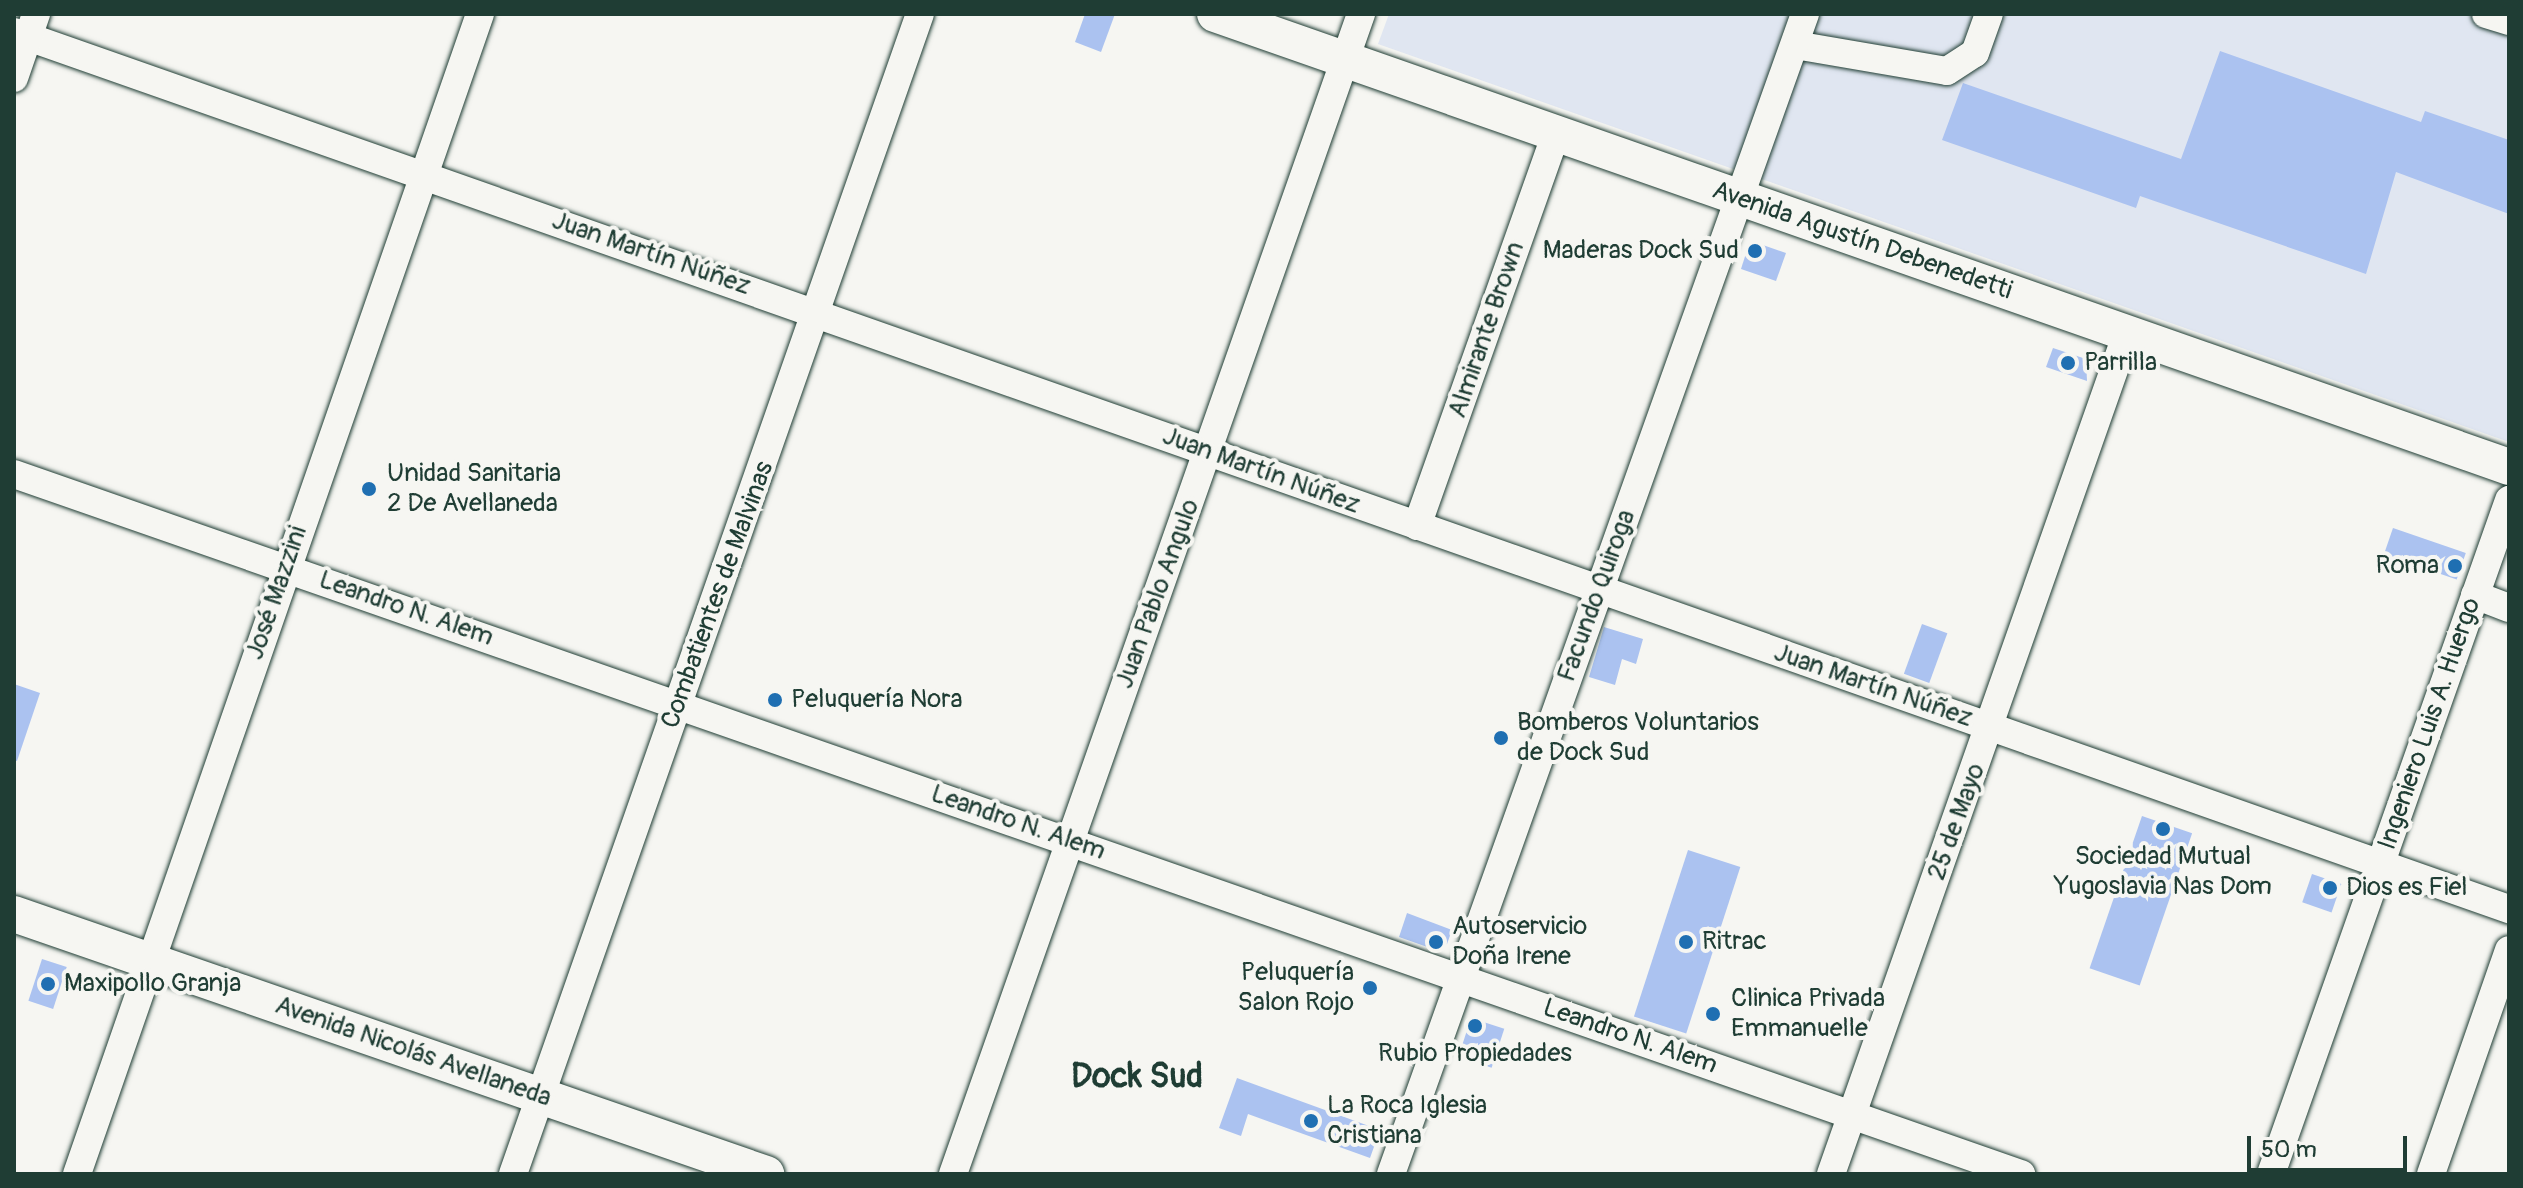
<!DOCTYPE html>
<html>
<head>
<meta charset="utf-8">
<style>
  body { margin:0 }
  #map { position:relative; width:2523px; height:1188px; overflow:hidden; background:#f6f6f2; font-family:Pangolin,sans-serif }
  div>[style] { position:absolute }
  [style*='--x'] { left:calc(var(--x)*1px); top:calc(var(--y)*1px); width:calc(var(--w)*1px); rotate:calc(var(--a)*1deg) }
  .built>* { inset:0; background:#e0e6f1 }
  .building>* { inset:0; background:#abc2f0; transform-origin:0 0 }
  .roads { filter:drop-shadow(0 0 2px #1f3d34) drop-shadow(0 0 2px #1f3d34) }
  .minor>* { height:28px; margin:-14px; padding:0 14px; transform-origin:14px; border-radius:14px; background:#f6f6f2 }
  .major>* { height:36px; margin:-18px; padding:0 18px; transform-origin:18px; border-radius:18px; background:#f6f6f2 }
  .dots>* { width:22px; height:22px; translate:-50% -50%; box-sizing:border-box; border:4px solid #f6f6f2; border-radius:50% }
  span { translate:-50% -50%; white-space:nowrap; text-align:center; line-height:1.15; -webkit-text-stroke:8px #f6f6f2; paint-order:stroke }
  .street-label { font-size:26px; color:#1f3d34 }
  .poi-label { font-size:26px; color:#1f3d34 }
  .right { translate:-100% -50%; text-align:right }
  .left { translate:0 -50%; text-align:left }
  .district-label { font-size:34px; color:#1f3d34; font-weight:700 }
  .frame { position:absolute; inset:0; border:16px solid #1f3d34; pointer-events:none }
  .scale { position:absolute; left:2247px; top:1136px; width:160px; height:36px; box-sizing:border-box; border:4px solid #1f3d34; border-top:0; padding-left:10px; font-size:24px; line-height:28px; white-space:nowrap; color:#1f3d34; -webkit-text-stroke:6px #f6f6f2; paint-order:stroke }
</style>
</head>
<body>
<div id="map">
  <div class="built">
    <div style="clip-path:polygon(1389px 14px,2509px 14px,2509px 442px,1378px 44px)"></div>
  </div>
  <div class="building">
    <div style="clip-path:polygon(1085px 14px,1115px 14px,1101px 52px,1075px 42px)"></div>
    <div style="clip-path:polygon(2220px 51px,2421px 122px,2425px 111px,2509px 140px,2509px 214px,2396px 172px,2366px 274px,2140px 196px,2136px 208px,1942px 140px,1963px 83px,2181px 159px)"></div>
    <div style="clip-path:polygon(1760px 244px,1786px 253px,1776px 281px,1741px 269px,1748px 247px)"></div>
    <div style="clip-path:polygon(2053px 348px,2086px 359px,2087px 381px,2046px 367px)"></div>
    <div style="left:2393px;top:528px;width:77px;height:28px;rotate:19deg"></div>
    <div style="left:1922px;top:624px;width:27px;height:53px;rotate:20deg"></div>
    <div style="clip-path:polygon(1604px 627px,1643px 639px,1636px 664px,1622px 659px,1615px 685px,1589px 677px)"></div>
    <div style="clip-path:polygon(14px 684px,40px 693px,17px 761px,14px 760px)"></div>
    <div style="left:2142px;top:816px;width:53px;height:161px;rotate:19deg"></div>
    <div style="left:1688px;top:850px;width:55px;height:175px;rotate:18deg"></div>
    <div style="left:2312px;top:874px;width:31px;height:30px;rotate:19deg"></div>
    <div style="clip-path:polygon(1407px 913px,1452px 930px,1447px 944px,1433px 949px,1399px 937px)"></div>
    <div style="left:42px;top:959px;width:26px;height:44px;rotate:18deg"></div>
    <div style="left:1471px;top:1018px;width:35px;height:41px;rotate:18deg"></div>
    <div style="clip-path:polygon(1237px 1078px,1380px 1130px,1370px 1158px,1248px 1114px,1241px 1136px,1219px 1128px)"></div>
  </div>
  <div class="roads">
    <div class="minor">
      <div style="--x:2486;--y:14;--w:24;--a:17"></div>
      <div style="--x:14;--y:32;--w:2645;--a:19.37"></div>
      <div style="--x:1795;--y:45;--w:154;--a:9.7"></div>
      <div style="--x:1947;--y:71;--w:33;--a:-33"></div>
      <div style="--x:1975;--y:53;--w:41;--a:-70.3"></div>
      <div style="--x:14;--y:78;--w:68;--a:-71"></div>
      <div style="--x:14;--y:474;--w:2126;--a:19.23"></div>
      <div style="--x:1417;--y:526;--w:416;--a:-70.5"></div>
      <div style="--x:2475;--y:595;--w:36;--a:21"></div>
      <div style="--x:77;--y:1174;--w:1228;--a:-70.84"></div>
      <div style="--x:513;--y:1174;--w:1229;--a:-70.67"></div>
      <div style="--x:953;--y:1174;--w:1230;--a:-70.62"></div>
      <div style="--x:1391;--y:1174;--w:1232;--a:-70.36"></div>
      <div style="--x:1831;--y:1174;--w:892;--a:-70.61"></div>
      <div style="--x:2271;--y:1174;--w:715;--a:-70.55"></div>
      <div style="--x:2431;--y:1174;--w:237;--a:-70.8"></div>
    </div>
    <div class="major">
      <div style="--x:1215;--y:14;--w:1371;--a:19.29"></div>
      <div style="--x:14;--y:914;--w:796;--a:19.07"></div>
    </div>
  </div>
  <div class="dots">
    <div style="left:1755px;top:251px;background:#1f6fb2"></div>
    <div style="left:2068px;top:363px;background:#1f6fb2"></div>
    <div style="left:369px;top:489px;background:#1f6fb2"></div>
    <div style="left:2455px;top:566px;background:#1f6fb2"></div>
    <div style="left:775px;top:700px;background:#1f6fb2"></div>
    <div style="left:1501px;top:738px;background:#1f6fb2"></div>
    <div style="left:2163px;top:829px;background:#1f6fb2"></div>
    <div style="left:2330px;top:888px;background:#1f6fb2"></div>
    <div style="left:1436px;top:942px;background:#1f6fb2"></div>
    <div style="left:1686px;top:942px;background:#1f6fb2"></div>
    <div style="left:48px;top:984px;background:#1f6fb2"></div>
    <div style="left:1370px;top:988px;background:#1f6fb2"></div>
    <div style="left:1713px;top:1014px;background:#1f6fb2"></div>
    <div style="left:1475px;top:1026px;background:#1f6fb2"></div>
    <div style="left:1311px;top:1121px;background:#1f6fb2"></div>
  </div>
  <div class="street-label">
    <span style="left:1862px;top:241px;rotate:19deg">Avenida Agustín Debenedetti</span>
    <span style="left:651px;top:254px;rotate:19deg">Juan Martín Núñez</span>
    <span style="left:1487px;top:330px;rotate:-71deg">Almirante Brown</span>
    <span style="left:1261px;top:471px;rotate:20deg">Juan Martín Núñez</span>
    <span style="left:277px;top:593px;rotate:-71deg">José Mazzini</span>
    <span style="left:1158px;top:594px;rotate:-70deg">Juan Pablo Angulo</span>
    <span style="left:718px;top:595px;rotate:-70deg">Combatientes de Malvinas</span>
    <span style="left:1597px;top:596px;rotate:-70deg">Facundo Quiroga</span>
    <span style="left:406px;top:609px;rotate:19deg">Leandro N. Alem</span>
    <span style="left:1873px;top:686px;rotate:19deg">Juan Martín Núñez</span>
    <span style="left:2430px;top:724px;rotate:-71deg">Ingeniero Luis A. Huergo</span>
    <span style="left:1957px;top:822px;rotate:-70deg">25 de Mayo</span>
    <span style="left:1018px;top:823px;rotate:19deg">Leandro N. Alem</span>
    <span style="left:1630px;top:1037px;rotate:19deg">Leandro N. Alem</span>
    <span style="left:413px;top:1052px;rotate:19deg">Avenida Nicolás Avellaneda</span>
  </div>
  <div class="poi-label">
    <span class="right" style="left:1739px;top:251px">Maderas Dock Sud</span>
    <span class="left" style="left:2084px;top:363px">Parrilla</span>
    <span class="left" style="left:387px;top:489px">Unidad Sanitaria<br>2 De Avellaneda</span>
    <span class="right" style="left:2439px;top:566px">Roma</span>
    <span class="left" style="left:791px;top:700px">Peluquería Nora</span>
    <span class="left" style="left:1517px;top:738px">Bomberos Voluntarios<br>de Dock Sud</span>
    <span style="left:2163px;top:872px">Sociedad Mutual<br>Yugoslavia Nas Dom</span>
    <span class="left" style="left:2346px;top:888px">Dios es Fiel</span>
    <span class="left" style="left:1452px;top:942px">Autoservicio<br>Doña Irene</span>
    <span class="left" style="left:1702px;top:942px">Ritrac</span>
    <span class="right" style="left:1354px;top:988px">Peluquería<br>Salon Rojo</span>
    <span class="left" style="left:64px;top:984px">Maxipollo Granja</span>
    <span class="left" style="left:1731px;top:1014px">Clinica Privada<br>Emmanuelle</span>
    <span style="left:1475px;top:1054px">Rubio Propiedades</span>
    <span class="left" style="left:1327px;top:1121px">La Roca Iglesia<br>Cristiana</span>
  </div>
  <div class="district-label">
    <span style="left:1137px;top:1077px">Dock Sud</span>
  </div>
  <div class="frame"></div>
  <div class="scale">50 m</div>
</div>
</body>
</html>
